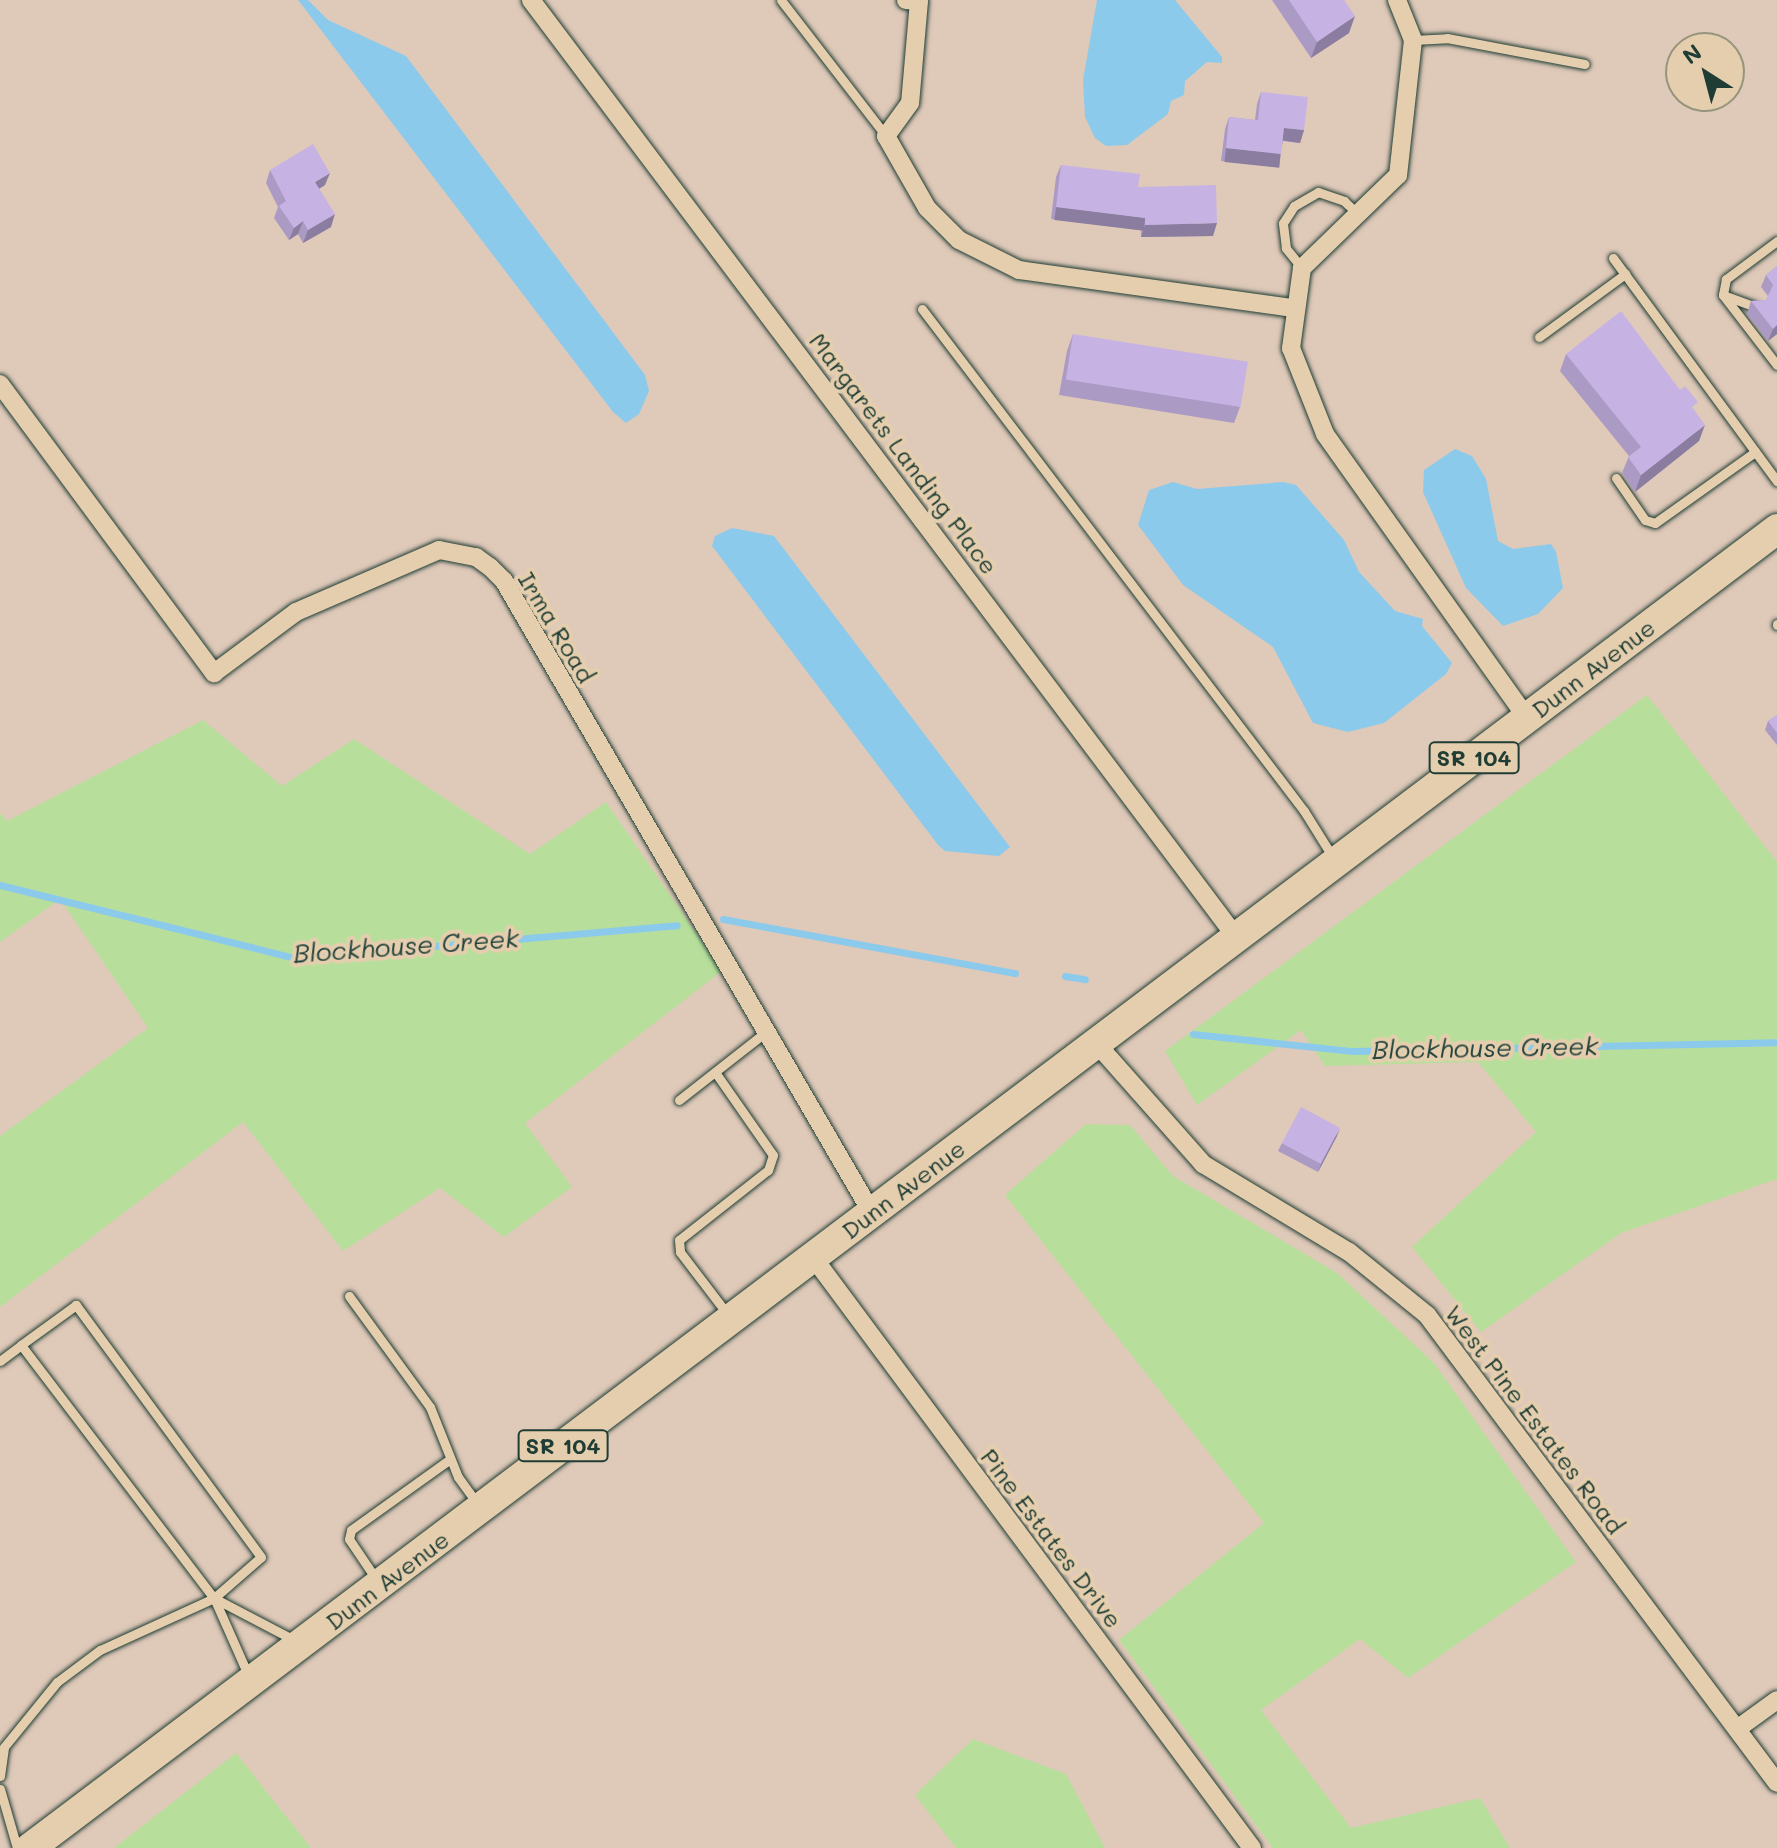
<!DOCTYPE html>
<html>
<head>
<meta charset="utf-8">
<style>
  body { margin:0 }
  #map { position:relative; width:1777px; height:1848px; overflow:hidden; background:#dfc9b9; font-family:Mali,sans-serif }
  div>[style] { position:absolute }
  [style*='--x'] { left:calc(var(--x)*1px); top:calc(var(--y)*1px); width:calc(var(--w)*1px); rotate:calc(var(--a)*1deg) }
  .green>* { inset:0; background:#b7df9b }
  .water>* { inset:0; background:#8ccaec }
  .stream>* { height:7px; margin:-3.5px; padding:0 3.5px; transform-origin:3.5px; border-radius:3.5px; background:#8ccaec }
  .roads { filter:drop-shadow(0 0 2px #1f3d34) drop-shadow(0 0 2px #1f3d34) }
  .lane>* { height:9px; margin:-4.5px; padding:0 4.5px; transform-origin:4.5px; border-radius:4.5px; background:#e5ceae }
  .street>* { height:18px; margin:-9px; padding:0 9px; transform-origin:9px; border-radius:9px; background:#e5ceae }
  .primary>* { height:30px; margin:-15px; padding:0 15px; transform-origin:15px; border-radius:15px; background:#e5ceae }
  .wall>* { inset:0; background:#ab9ac3 }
  .shaded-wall>* { inset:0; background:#8b7d9f; transform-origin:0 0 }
  .building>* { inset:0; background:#c7b3e3; transform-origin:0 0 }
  span { translate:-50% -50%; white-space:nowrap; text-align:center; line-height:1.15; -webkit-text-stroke:8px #e5ceae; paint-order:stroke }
  .shield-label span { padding:2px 6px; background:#e5ceae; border:2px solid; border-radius:6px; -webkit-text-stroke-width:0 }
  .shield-label { font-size:22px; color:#1f3d34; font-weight:700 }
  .street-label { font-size:24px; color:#1f3d34 }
  .water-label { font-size:26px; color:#24443d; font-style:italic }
  .north { position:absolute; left:1665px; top:32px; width:80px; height:80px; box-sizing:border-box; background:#e5ceae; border:2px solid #96947d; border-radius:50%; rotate:324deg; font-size:22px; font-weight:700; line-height:32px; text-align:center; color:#1f3d34 }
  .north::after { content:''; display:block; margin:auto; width:28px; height:36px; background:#1f3d34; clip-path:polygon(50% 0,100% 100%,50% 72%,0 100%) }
</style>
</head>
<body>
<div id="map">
  <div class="green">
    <div style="clip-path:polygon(1647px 695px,1777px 862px,1777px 1179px,1621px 1233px,1481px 1332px,1412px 1247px,1536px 1132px,1478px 1062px,1325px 1066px,1301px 1030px,1197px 1105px,1165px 1051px)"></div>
    <div style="clip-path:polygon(203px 720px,282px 786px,354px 739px,530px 854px,606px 802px,722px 971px,525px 1123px,572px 1187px,504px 1237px,440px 1188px,343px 1251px,243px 1122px,0 1307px,0 1136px,148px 1028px,60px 899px,0 942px,0 813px,7px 821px)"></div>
    <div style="clip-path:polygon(1086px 1124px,1130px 1125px,1173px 1176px,1337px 1273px,1434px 1363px,1576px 1562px,1408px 1678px,1360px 1639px,1261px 1710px,1351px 1828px,1480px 1798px,1510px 1848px,1273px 1848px,1119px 1640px,1264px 1523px,1005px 1195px)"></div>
    <div style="clip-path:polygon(973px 1739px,1066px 1774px,1105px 1848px,956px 1848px,915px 1795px)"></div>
    <div style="clip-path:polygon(236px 1753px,311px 1848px,114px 1848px)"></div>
  </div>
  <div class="water">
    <div style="clip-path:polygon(298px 0,308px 0,328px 20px,406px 56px,645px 375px,649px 391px,639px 414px,626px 423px,613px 412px)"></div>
    <div style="clip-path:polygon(1097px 0,1175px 0,1222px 57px,1222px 63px,1207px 62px,1185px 81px,1184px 95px,1171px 101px,1168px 114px,1127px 145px,1106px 146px,1095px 138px,1085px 117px,1083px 80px)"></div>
    <div style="clip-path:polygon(1455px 449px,1472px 456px,1486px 479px,1498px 541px,1513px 549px,1551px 544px,1556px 552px,1563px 588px,1538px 614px,1503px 626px,1466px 588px,1423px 492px,1424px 470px)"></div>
    <div style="clip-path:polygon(1173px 482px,1197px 489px,1283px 482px,1296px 485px,1344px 540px,1359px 572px,1395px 611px,1423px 619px,1422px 626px,1452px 663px,1446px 674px,1384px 723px,1348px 732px,1313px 723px,1273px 647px,1183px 585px,1138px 525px,1149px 490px)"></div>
    <div style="clip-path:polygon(732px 528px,774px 536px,1010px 847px,999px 856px,945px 851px,938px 845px,712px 546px,715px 536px)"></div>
  </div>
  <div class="stream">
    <div style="--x:0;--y:885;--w:304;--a:13.9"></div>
    <div style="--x:295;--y:958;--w:383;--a:-4.9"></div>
    <div style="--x:723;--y:919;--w:297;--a:10.5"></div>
    <div style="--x:1065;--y:976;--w:20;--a:9"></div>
    <div style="--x:1193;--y:1034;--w:161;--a:6.1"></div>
    <div style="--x:1353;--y:1051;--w:424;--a:-1.2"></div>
  </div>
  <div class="roads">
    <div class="lane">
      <div style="--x:781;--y:0;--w:172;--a:52.3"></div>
      <div style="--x:1413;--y:40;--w:34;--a:-3"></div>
      <div style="--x:1447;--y:38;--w:140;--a:10.7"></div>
      <div style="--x:1777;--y:241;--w:64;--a:143.3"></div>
      <div style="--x:1726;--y:279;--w:16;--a:101"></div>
      <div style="--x:1723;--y:295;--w:88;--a:52.4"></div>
      <div style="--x:1613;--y:258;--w:277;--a:53.7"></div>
      <div style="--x:1302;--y:268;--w:26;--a:-129"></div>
      <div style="--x:1286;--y:248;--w:25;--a:-97"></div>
      <div style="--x:1283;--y:223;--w:20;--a:-57"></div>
      <div style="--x:1294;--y:206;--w:28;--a:-30"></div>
      <div style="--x:1318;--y:192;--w:28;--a:19"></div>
      <div style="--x:1344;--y:201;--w:19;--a:43"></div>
      <div style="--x:1723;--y:295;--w:35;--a:20"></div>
      <div style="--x:922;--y:309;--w:631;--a:52.73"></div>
      <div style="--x:1304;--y:811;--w:57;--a:58"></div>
      <div style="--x:1539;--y:337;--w:107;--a:-36.2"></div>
      <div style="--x:1616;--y:478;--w:51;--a:55.4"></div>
      <div style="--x:1645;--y:520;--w:10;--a:17"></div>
      <div style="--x:1655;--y:523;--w:123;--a:-35.4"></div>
      <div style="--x:1777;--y:624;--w:1;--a:90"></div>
      <div style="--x:715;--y:1072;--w:101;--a:55.1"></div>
      <div style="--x:773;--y:1155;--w:16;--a:108"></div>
      <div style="--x:768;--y:1170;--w:113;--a:141.8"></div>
      <div style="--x:679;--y:1240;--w:12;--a:85"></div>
      <div style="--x:680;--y:1252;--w:79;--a:52.7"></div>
      <div style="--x:679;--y:1100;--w:112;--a:-38.1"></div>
      <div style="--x:349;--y:1296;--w:137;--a:53.9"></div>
      <div style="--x:430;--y:1407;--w:75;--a:68.2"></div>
      <div style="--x:458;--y:1477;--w:36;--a:54"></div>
      <div style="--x:0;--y:1361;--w:26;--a:-37"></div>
      <div style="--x:376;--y:1579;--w:48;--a:-124"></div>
      <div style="--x:349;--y:1539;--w:9;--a:-77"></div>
      <div style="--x:351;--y:1530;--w:122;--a:-35.6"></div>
      <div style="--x:214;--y:1598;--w:93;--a:27.7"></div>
      <div style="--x:0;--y:1776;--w:29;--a:-82"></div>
      <div style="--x:4;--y:1747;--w:84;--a:-50.8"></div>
      <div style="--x:57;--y:1682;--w:54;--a:-36.7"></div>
      <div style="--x:100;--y:1650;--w:125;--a:-24.5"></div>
      <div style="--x:214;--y:1598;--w:62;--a:-41.1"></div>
      <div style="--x:261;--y:1557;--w:313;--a:-126.3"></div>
      <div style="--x:76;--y:1305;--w:68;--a:144"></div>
      <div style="--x:21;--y:1345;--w:318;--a:52.7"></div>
      <div style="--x:214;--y:1598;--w:86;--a:66.1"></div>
      <div style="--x:0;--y:1789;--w:61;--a:73.9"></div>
    </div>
    <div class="street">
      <div style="--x:531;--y:0;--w:1173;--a:53.04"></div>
      <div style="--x:906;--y:0;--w:13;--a:4"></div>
      <div style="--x:919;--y:1;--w:102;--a:95"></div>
      <div style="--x:910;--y:103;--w:41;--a:126"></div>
      <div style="--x:886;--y:136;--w:83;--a:60.3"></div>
      <div style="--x:927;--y:208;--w:45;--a:45"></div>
      <div style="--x:959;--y:240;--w:67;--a:26.6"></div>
      <div style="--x:1019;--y:270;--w:277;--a:7.9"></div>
      <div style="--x:1397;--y:0;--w:43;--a:68.2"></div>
      <div style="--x:1413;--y:40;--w:136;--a:96.3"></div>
      <div style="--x:1398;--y:175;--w:134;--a:135.9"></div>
      <div style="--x:1302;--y:268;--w:81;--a:97.8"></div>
      <div style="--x:1291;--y:348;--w:92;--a:68.4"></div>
      <div style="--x:1325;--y:434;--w:349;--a:54.6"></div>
      <div style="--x:0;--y:384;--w:360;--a:53.5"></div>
      <div style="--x:214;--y:673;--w:102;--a:-36.6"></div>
      <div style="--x:296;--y:612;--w:156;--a:-23.4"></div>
      <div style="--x:439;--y:550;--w:38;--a:11"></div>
      <div style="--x:476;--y:557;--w:17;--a:36"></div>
      <div style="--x:490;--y:567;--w:20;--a:45"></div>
      <div style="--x:504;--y:581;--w:731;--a:59.79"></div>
      <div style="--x:1096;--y:1043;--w:162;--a:48.5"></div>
      <div style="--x:1203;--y:1164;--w:170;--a:31.1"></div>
      <div style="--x:1349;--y:1252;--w:100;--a:38.9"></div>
      <div style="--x:1427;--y:1315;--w:584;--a:53.21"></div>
      <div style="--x:813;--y:1257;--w:736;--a:53.39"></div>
      <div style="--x:1737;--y:1729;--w:49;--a:-35.9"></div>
    </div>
    <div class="primary">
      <div style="--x:30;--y:1848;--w:2189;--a:-37.05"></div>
    </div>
  </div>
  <div class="wall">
    <div style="clip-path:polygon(1272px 0,1344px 0,1349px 33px,1311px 58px)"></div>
    <div style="clip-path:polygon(1261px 92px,1304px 130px,1300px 143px,1283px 141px,1277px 167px,1221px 161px,1225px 129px,1229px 117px,1255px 120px,1257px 104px)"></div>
    <div style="clip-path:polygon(1061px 165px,1138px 187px,1213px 236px,1141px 237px,1141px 230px,1051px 219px,1056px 177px)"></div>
    <div style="clip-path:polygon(270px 170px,325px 185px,319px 189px,331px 227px,303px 243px,298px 234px,289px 240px,274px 218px,278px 207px,266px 183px)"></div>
    <div style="clip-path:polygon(1777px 266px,1777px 334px,1768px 341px,1747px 314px,1751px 301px,1766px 300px,1768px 296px,1761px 287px,1766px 275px)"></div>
    <div style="clip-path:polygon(1073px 334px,1240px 407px,1234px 423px,1059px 395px,1067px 351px)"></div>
    <div style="clip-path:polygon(1566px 354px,1695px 411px,1699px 441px,1635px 492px,1622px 473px,1629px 456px,1560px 371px)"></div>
    <div style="clip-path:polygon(1777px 715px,1777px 745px,1765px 730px,1768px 721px)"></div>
    <div style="clip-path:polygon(1337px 1136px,1318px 1172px,1278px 1151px,1282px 1143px)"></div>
  </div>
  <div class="shaded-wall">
    <div style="clip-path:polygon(1355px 16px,1349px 33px,1311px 58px,1317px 42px)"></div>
    <div style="clip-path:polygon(1284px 128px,1304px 130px,1300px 143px,1280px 140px)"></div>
    <div style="left:1226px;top:148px;width:55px;height:14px;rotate:6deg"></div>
    <div style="clip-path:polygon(330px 173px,325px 185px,310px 194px,315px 182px)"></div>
    <div style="left:1056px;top:207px;width:90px;height:13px;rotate:7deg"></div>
    <div style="clip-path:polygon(335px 214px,331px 227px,303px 243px,308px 230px)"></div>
    <div style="clip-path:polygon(303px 221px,298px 234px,289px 240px,294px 228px)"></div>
    <div style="clip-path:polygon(1217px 223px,1213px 236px,1141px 237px,1145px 225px)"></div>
    <div style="clip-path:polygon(1777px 325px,1777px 334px,1768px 341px,1773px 329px)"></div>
    <div style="clip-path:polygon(1705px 425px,1699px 441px,1635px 492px,1641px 475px)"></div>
    <div style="clip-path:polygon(1340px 1128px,1337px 1136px,1318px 1172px,1321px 1164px)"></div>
  </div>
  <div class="building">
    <div style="clip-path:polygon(1289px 0,1344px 0,1355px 16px,1317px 42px)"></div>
    <div style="clip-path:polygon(1261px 92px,1308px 97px,1304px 130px,1284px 128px,1281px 154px,1226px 148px,1229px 117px,1258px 120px)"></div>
    <div style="clip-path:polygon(313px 144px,330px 173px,315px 182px,335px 214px,308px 230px,303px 221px,294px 228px,279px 206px,286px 201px,270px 170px)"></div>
    <div style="clip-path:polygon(1061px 165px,1140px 174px,1138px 187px,1216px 185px,1217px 223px,1145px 225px,1145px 218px,1056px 207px)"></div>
    <div style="clip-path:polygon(1777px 266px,1777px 325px,1773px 329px,1751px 301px,1766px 300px,1773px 285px,1766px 275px)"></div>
    <div style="clip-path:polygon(1621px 311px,1680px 390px,1685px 386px,1698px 402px,1692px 407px,1705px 425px,1641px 475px,1628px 457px,1641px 447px,1566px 354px)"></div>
    <div style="left:1073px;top:334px;width:177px;height:46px;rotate:9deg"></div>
    <div style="clip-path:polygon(1777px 715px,1777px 733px,1768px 721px)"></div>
    <div style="left:1301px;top:1107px;width:44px;height:41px;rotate:28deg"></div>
  </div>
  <div class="shield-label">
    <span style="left:1474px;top:758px">SR 104</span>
    <span style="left:563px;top:1446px">SR 104</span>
  </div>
  <div class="street-label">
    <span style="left:904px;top:453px;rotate:53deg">Margarets Landing Place</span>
    <span style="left:557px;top:627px;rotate:59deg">Irma Road</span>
    <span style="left:1593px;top:668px;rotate:-37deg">Dunn Avenue</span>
    <span style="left:903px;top:1189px;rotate:-37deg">Dunn Avenue</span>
    <span style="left:1535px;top:1419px;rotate:53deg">West Pine Estates Road</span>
    <span style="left:1052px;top:1538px;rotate:53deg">Pine Estates Drive</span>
    <span style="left:387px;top:1580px;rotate:-37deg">Dunn Avenue</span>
  </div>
  <div class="water-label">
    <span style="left:406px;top:946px;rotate:-4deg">Blockhouse Creek</span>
    <span style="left:1485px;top:1048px;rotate:-1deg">Blockhouse Creek</span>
  </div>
  <div class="north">N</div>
</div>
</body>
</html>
